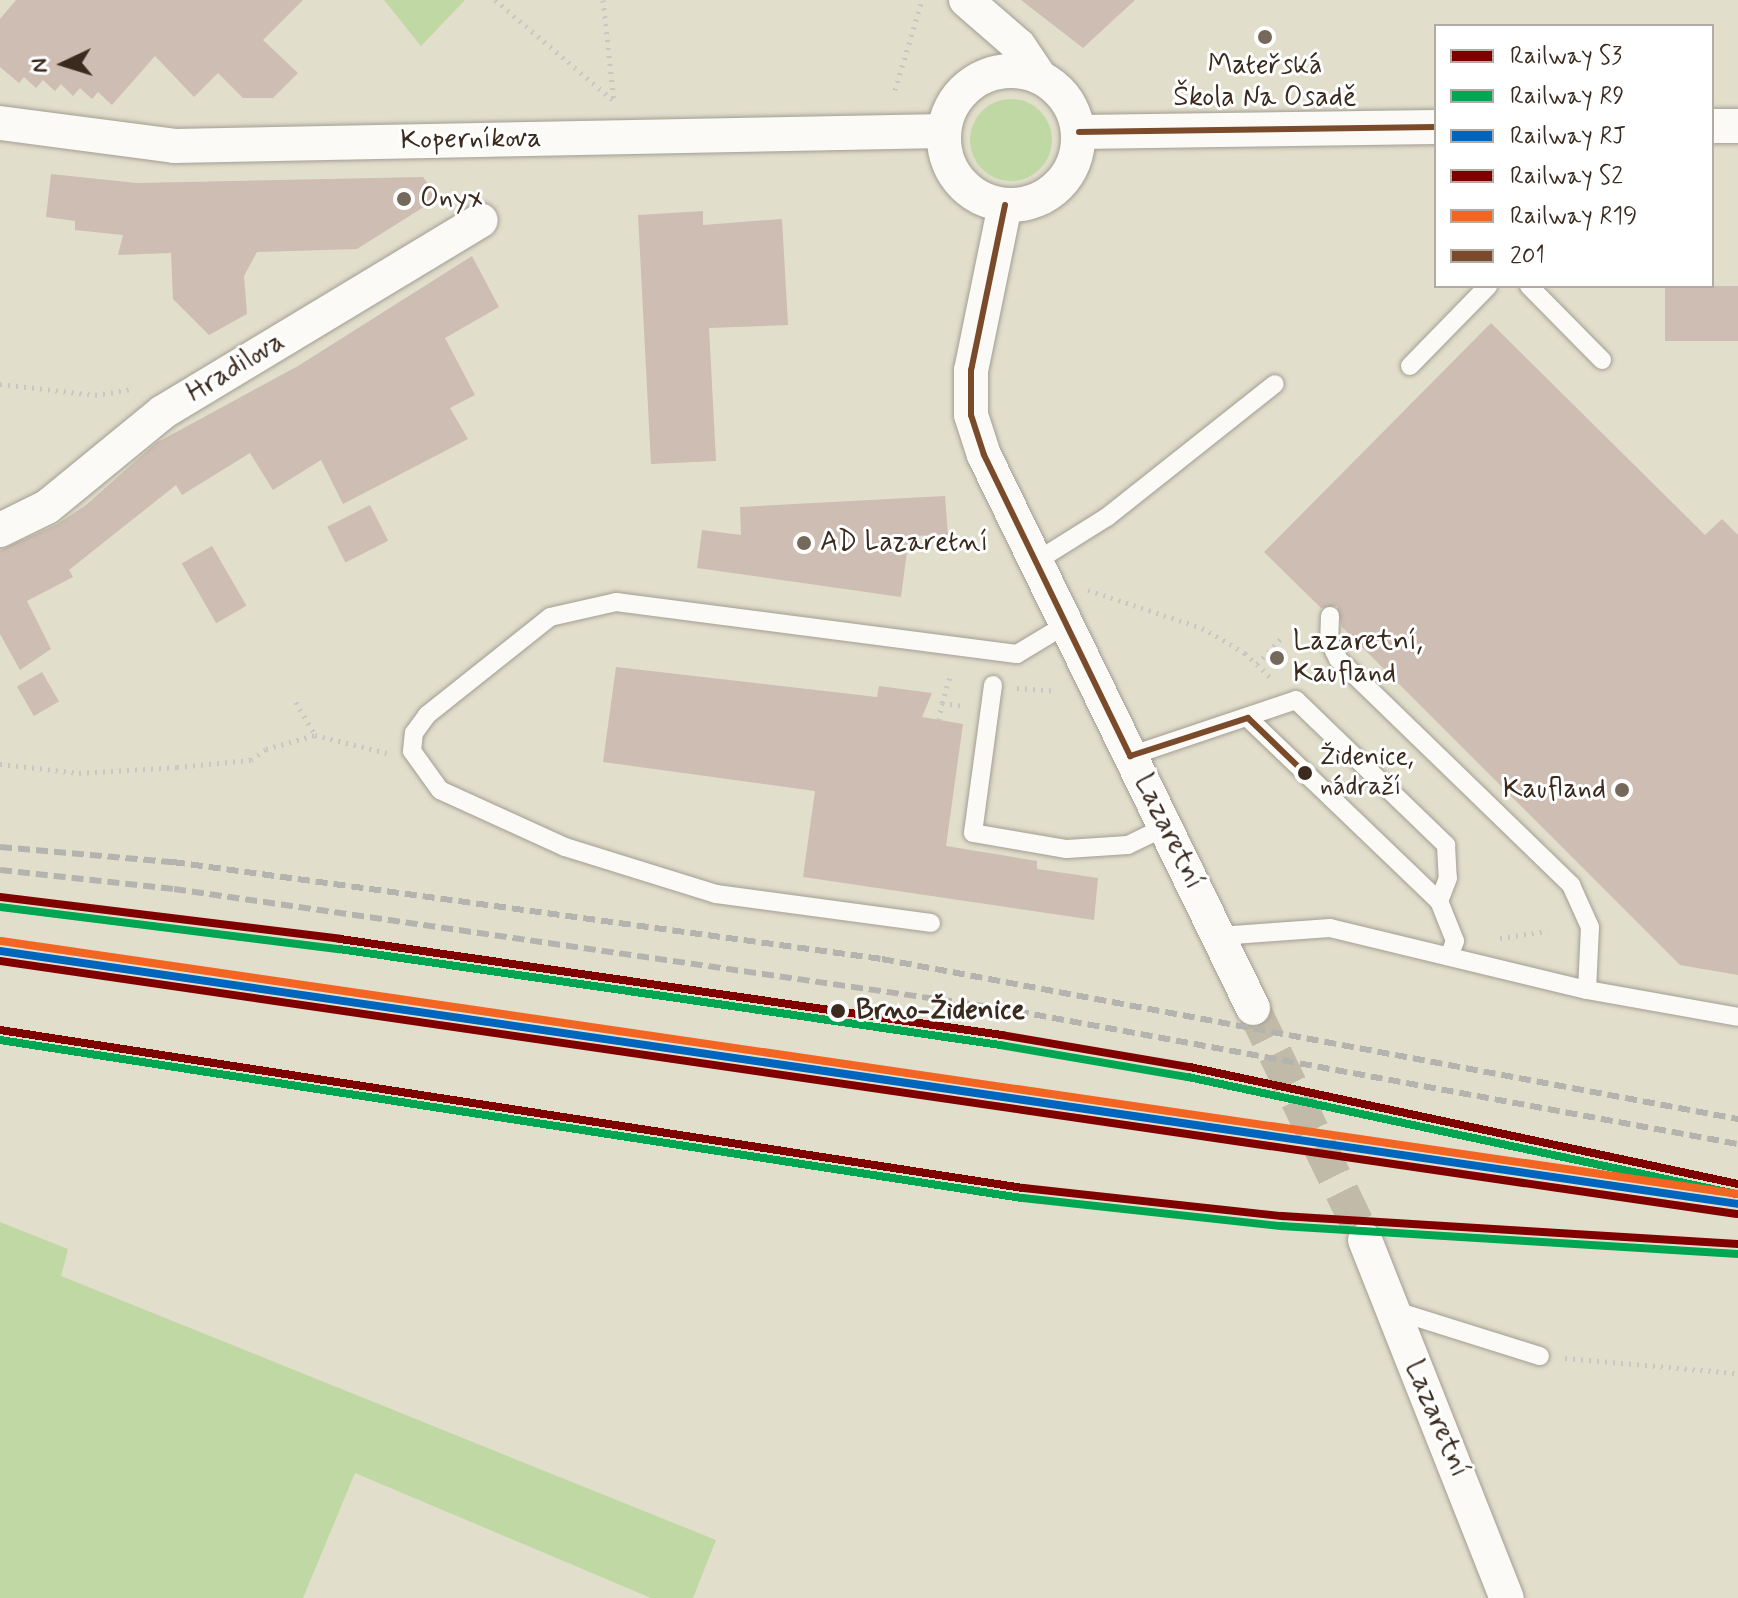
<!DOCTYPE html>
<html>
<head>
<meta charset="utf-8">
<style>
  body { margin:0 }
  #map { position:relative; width:1738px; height:1598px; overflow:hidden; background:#e2decc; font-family:Mynerve,sans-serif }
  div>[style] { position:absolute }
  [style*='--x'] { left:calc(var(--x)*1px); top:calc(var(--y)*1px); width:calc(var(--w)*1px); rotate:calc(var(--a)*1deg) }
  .green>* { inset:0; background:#c0d8a3 }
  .round { border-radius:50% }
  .building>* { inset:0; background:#cebdb2; transform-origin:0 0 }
  .minor-tunnel>* { height:34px; margin-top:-17px; transform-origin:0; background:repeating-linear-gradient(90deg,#c1baa9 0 34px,transparent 0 51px) }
  .path>* { height:5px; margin-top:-2.5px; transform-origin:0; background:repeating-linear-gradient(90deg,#c9c7c2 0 2px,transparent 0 8px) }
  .roads { filter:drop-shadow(0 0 2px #a29e92) drop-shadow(0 0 2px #a29e92) }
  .service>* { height:18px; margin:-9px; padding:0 9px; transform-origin:9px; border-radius:9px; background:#fbfaf7 }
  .minor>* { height:34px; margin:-17px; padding:0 17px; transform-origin:17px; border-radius:17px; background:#fbfaf7 }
  .minor>.ring { margin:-17px; padding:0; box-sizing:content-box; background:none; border:34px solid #fbfaf7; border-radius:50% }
  .rail>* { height:6px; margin-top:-3px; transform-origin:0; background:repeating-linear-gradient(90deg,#b5b3ae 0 12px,transparent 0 18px) }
  .bus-1>* { height:6px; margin:-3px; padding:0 3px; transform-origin:3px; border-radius:3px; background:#7a4b2a }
  .rail-1>* { height:8px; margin:-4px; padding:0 4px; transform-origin:4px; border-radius:4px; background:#800000 }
  .rail-2>* { height:8px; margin:-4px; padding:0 4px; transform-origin:4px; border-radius:4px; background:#00a651 }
  .rail-3>* { height:8px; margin:-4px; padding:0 4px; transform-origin:4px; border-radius:4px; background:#0065bd }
  .rail-4>* { height:8px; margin:-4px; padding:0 4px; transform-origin:4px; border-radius:4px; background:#800000 }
  .rail-5>* { height:8px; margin:-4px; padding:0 4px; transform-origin:4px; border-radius:4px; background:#f26522 }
  .dots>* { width:22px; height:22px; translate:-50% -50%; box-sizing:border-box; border:4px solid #fff; border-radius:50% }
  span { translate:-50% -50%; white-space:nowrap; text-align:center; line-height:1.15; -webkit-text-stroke:6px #fff; paint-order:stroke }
  .bus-label { font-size:26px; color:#3b2a1e }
  .left { translate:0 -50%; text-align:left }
  .poi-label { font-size:28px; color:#3b2a1e }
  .right { translate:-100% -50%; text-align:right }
  .street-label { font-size:28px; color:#3b2a1e }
  .stop-label { font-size:28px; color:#3b2a1e; font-weight:700 }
  .legend { position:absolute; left:1434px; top:24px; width:280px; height:264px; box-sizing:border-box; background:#fff; border:2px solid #b1aaa5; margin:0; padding:10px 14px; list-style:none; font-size:24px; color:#3b2a1e }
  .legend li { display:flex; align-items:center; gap:16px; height:40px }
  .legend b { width:40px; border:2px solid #b1aaa5 }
  .north { position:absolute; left:24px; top:24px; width:80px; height:80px; -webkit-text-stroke:6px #fff; paint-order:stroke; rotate:266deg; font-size:22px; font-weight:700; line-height:32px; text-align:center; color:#3b2a1e }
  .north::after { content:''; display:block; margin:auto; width:28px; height:36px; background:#3b2a1e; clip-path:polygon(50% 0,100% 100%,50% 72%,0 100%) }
</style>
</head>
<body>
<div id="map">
  <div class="green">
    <div style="clip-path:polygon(384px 0,465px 0,421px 46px)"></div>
    <div class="round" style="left:970px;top:99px;width:82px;height:82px"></div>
    <div style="clip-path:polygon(0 1222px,68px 1249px,61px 1276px,716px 1540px,693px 1598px,651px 1598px,355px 1473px,303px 1598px,0 1598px)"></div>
  </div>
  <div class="building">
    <div style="clip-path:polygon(16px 0,303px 0,263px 40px,298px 73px,273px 98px,243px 98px,218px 73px,194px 97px,155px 56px,112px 105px,98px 92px,92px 99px,80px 88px,73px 96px,61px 84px,55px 91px,43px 80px,36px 88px,24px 77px,19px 83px,0 67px,0 19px)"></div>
    <div style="clip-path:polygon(1021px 0,1135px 0,1083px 48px)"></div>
    <div style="clip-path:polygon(51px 174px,137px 183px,423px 177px,438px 198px,357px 249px,257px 252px,244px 276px,247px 314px,209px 335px,173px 299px,171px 253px,118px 255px,123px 235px,75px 230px,75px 221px,46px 217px)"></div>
    <div style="clip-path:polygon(703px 211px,703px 225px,782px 219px,788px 325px,709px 328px,716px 461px,651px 464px,638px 215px)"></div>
    <div style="clip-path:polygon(472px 256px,499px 307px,445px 338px,475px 395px,450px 408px,468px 439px,343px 504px,321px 460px,273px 490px,250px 453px,182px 495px,176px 485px,69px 570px,73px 577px,27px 601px,51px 649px,20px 670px,0 634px,0 550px,56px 525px,86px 505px,156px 443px,298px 366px)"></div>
    <div style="left:1665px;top:286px;width:73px;height:55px"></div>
    <div style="clip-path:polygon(1491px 323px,1705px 535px,1722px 519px,1738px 535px,1738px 975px,1680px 965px,1342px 627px,1337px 606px,1321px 608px,1264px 552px)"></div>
    <div style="clip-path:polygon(945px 496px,948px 535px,909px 536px,901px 597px,697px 568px,702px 530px,741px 535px,740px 507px)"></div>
    <div style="left:370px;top:505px;width:40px;height:48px;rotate:63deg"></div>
    <div style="left:212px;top:546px;width:69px;height:35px;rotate:60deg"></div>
    <div style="clip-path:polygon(616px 667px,877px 697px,879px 686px,932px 693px,922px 717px,963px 724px,946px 846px,1037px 861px,1037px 869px,1098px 878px,1094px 920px,803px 877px,815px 791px,603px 762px)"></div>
    <div style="left:42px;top:672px;width:34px;height:29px;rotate:60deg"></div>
  </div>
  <div class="minor-tunnel">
    <div style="--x:1253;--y:1008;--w:258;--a:64.2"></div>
  </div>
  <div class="path">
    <div style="--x:495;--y:0;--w:155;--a:40.3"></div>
    <div style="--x:603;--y:0;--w:102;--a:83.8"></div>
    <div style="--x:895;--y:90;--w:94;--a:-73.3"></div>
    <div style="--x:0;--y:384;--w:96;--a:6.6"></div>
    <div style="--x:95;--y:395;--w:39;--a:-9"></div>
    <div style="--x:1088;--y:590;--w:120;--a:18.4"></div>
    <div style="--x:1202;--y:628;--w:50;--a:30.2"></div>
    <div style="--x:1245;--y:653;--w:40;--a:44"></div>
    <div style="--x:1257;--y:664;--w:34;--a:-47"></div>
    <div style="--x:1017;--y:688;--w:39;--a:4"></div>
    <div style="--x:296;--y:702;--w:38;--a:60"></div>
    <div style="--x:315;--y:735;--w:74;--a:14"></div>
    <div style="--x:942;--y:703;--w:30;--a:-73"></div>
    <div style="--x:939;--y:720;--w:17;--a:-80"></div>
    <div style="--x:942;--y:703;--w:22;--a:8"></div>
    <div style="--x:0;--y:764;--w:80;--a:6.5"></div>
    <div style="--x:79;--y:773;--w:98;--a:-3.5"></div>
    <div style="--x:177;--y:767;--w:74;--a:-5.4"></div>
    <div style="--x:251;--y:760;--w:19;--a:-36"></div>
    <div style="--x:266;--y:749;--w:51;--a:-15.9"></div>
    <div style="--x:1500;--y:938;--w:48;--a:-8.5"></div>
    <div style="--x:1565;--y:1358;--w:174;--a:5"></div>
  </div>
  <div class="roads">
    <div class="service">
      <div style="--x:1529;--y:286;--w:104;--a:45.4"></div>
      <div style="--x:1410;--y:366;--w:112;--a:-45.7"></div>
      <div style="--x:1035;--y:562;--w:85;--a:-32"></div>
      <div style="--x:1107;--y:517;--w:214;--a:-38.4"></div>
      <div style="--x:1330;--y:616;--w:25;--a:92"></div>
      <div style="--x:1329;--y:641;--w:20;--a:63"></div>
      <div style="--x:1338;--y:659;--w:325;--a:44.1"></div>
      <div style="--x:1571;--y:885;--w:46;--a:65.7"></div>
      <div style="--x:1590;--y:927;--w:63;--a:92.7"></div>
      <div style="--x:993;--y:685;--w:149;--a:97.7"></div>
      <div style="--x:973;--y:833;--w:95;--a:9.7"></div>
      <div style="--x:1067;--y:849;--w:61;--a:-3.8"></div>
      <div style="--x:1128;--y:845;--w:41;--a:-25.9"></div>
      <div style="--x:1248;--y:718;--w:265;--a:43.8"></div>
      <div style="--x:1130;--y:756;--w:175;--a:-18.6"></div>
      <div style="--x:1296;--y:700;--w:209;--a:44"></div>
      <div style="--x:1446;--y:845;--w:33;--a:87"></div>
      <div style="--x:1448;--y:878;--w:25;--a:111"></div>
      <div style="--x:1439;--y:901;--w:43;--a:68.2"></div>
      <div style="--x:1455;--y:941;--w:14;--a:111"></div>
      <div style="--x:931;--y:923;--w:217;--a:-172.3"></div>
      <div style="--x:716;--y:894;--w:158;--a:-162.7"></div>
      <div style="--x:565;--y:847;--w:137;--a:-155.5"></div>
      <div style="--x:440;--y:790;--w:48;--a:-125.7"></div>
      <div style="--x:412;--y:751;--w:18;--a:-84"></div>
      <div style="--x:414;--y:733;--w:22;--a:-54"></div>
      <div style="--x:427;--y:715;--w:157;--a:-38.5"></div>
      <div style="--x:550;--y:617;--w:68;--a:-12.8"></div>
      <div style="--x:616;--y:602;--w:404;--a:7.4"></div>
      <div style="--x:1017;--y:654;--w:56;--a:-31.1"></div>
      <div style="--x:1219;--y:936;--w:111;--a:-4.1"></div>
      <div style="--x:1330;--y:928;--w:264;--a:13.6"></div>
      <div style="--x:1587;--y:990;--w:153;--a:10.1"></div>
      <div style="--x:1393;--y:1310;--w:154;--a:17.4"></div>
    </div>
    <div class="minor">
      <div style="--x:966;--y:0;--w:70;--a:41"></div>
      <div style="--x:1019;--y:46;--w:37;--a:56"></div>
      <div class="ring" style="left:944px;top:71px;width:100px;height:100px"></div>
      <div style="--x:0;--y:123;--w:176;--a:7.5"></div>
      <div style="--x:174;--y:146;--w:770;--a:-1.12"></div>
      <div style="--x:1712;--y:126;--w:26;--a:0"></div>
      <div style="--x:1079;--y:132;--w:357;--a:-0.8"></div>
      <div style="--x:1005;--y:205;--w:168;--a:101.6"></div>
      <div style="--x:971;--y:370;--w:45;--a:90"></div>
      <div style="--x:971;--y:415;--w:42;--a:72"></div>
      <div style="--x:984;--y:455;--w:615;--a:64.06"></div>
      <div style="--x:0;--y:530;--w:52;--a:-26.1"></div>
      <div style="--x:47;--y:507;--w:150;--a:-39.3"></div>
      <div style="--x:163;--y:412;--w:371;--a:-31.1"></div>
      <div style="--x:1365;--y:1240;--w:385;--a:68.4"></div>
    </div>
  </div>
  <div class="rail">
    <div style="--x:0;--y:847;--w:174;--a:5"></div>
    <div style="--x:173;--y:862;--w:716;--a:7.79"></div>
    <div style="--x:882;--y:959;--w:871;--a:10.59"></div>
    <div style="--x:0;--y:870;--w:175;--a:6.2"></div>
    <div style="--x:174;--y:889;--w:834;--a:8.21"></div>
    <div style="--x:999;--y:1008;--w:751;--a:10.43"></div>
  </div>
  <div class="bus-1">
    <div style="--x:1079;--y:132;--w:357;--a:-0.8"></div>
    <div style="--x:1005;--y:205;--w:168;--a:101.6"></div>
    <div style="--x:971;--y:370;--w:45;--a:90"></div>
    <div style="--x:971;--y:415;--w:42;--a:72"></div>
    <div style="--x:984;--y:455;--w:335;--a:64.1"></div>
    <div style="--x:1248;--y:718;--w:85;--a:44"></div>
    <div style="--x:1130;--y:756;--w:124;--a:-17.9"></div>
  </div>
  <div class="rail-1">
    <div style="--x:0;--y:897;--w:343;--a:7"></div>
    <div style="--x:340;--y:939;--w:669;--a:8.25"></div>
    <div style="--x:1002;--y:1035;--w:191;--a:9.7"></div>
    <div style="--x:1190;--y:1067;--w:560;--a:12.05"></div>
    <div style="--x:0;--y:1030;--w:1035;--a:8.78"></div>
    <div style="--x:1023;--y:1188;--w:261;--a:6.2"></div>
    <div style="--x:1282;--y:1216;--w:457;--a:3.5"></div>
  </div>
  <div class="rail-2">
    <div style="--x:0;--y:907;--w:342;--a:7.1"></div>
    <div style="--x:339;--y:949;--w:668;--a:8.26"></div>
    <div style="--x:1000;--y:1045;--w:191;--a:9.7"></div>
    <div style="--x:1188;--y:1077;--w:560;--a:12.05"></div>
    <div style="--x:0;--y:1040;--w:1034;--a:8.79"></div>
    <div style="--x:1022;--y:1198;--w:261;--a:6.2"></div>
    <div style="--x:1281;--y:1226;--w:457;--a:3.5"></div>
  </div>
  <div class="rail-3">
    <div style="--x:0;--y:951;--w:1756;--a:8.28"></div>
  </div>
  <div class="rail-4">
    <div style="--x:0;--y:961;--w:1755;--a:8.29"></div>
  </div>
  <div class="rail-5">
    <div style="--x:1;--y:941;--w:1755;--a:8.29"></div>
  </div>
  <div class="dots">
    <div style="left:1265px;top:37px;background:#75695b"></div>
    <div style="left:404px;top:199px;background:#75695b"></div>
    <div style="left:804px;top:543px;background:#75695b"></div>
    <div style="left:1277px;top:658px;background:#75695b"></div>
    <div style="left:1305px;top:773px;background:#3b2a1e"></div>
    <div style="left:1622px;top:790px;background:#75695b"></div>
    <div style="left:838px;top:1011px;background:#3b2a1e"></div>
  </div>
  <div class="bus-label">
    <span class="left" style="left:1320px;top:773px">Židenice,<br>nádraží</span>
  </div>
  <div class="poi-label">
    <span style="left:1265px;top:82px">Mateřská<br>Škola Na Osadě</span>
    <span class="left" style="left:420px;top:199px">Onyx</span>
    <span class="left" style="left:820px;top:543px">AD Lazaretní</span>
    <span class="left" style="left:1293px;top:658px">Lazaretní,<br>Kaufland</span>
    <span class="right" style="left:1606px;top:790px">Kaufland</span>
  </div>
  <div class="street-label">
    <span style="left:471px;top:140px;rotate:-1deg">Koperníkova</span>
    <span style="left:236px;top:368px;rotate:-31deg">Hradilova</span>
    <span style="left:1168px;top:832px;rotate:64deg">Lazaretní</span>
    <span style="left:1436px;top:1419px;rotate:67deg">Lazaretní</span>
  </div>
  <div class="stop-label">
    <span class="left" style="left:856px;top:1011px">Brno-Židenice</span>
  </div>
  <ul class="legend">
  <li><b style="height:10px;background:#800000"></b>Railway S3</li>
  <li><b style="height:10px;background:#00a651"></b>Railway R9</li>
  <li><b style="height:10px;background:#0065bd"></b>Railway RJ</li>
  <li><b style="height:10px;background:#800000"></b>Railway S2</li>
  <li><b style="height:10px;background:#f26522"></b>Railway R19</li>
  <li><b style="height:10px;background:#7a4b2a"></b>201</li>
  </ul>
  <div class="north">N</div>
</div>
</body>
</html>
